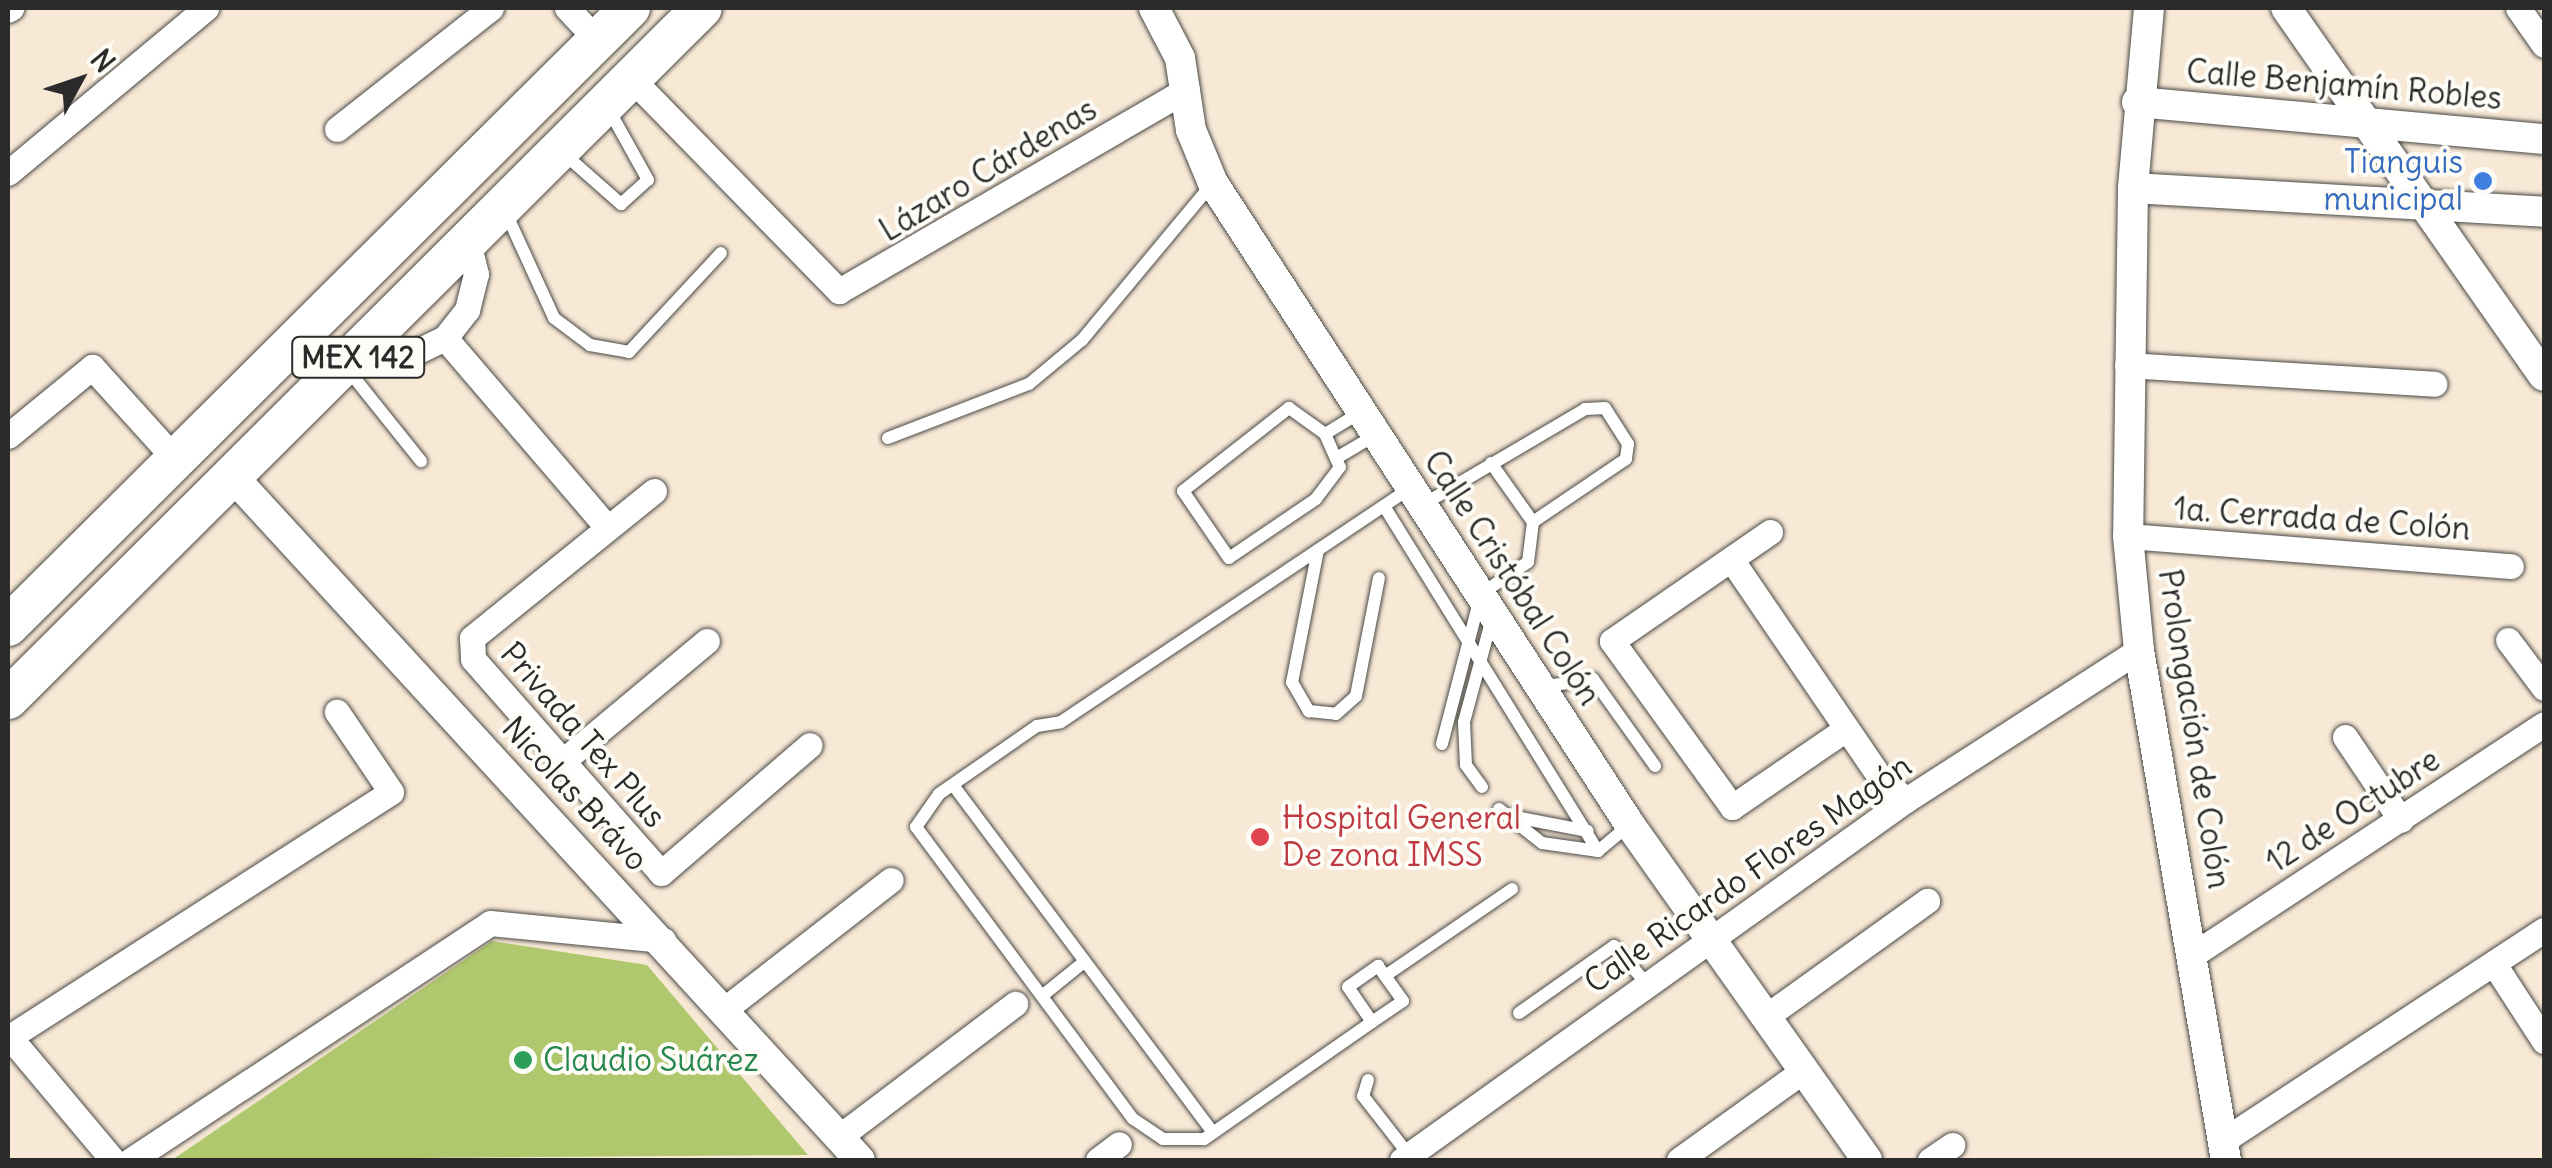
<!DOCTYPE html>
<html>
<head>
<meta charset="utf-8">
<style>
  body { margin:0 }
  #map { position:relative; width:2552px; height:1168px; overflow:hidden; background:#f7e9d6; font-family:Delius,sans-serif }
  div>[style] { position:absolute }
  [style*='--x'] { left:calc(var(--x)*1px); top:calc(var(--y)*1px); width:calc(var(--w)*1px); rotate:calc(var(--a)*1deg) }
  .green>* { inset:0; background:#b0c86d }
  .roads { filter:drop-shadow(0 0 2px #4a4845) drop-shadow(0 0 2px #4a4845) }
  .service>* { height:12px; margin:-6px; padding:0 6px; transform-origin:6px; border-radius:6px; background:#fff }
  .minor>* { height:25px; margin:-12.5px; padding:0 12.5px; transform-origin:12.5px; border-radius:12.5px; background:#fff }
  .tertiary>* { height:30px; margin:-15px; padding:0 15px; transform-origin:15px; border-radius:15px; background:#fff }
  .trunk>* { height:40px; margin:-20px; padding:0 20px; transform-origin:20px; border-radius:20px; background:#fff }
  .dots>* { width:28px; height:28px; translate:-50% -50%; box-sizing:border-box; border:5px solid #fdfcf7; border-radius:50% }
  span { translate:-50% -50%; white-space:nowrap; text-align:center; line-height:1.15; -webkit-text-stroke:8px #fdfcf7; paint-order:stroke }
  .shield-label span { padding:2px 8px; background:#fdfcf7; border:2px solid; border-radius:8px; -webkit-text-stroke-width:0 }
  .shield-label { font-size:30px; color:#2b2b2b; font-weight:700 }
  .street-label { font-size:32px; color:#2b2b2b }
  .shop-label { font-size:32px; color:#366cbe }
  .right { translate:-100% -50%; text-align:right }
  .health-label { font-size:32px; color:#be3a42 }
  .left { translate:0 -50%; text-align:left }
  .leisure-label { font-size:32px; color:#27864d }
  .frame { position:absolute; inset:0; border:10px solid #2b2b2b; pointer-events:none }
  .north { position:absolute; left:30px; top:30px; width:100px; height:100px; -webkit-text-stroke:8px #fdfcf7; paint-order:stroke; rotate:50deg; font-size:28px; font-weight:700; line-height:40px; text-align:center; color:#2b2b2b }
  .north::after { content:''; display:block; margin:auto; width:35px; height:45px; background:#2b2b2b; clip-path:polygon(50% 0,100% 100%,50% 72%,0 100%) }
</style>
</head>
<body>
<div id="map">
  <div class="green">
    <div style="clip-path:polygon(492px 941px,647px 965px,808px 1155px,172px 1160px)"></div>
  </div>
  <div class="roads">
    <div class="service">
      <div style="--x:562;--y:152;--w:79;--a:41.4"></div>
      <div style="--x:621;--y:204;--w:36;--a:-42"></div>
      <div style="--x:648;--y:180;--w:80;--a:-119.1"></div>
      <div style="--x:506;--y:213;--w:115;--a:65.4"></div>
      <div style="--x:554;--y:318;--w:45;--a:36.9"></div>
      <div style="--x:590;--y:345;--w:40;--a:10"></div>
      <div style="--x:629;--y:352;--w:135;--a:-47.1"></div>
      <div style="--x:348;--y:370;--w:117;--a:51.3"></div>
      <div style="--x:1289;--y:408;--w:44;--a:35.8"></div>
      <div style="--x:1325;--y:434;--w:36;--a:66"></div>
      <div style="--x:1340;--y:467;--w:40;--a:127"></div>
      <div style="--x:1316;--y:499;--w:105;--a:145.9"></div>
      <div style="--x:1229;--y:558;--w:81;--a:-124.5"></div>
      <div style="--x:1183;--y:491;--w:135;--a:-38.1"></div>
      <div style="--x:1325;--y:434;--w:42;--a:-31.4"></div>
      <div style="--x:888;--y:438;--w:151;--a:-21"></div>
      <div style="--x:1029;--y:384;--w:69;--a:-39.7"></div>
      <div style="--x:1082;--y:340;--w:204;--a:-50.2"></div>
      <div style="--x:1340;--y:456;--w:43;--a:-30.7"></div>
      <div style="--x:1491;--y:463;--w:72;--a:54.6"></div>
      <div style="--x:1424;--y:504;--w:187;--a:-30.5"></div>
      <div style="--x:1585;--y:409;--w:20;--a:-3"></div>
      <div style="--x:1605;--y:408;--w:43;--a:57.4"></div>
      <div style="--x:1628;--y:444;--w:15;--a:98"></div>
      <div style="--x:1626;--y:459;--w:112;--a:145.9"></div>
      <div style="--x:1533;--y:522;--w:40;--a:97.1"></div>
      <div style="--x:1528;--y:562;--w:57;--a:145.8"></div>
      <div style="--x:1481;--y:594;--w:155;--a:104.6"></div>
      <div style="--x:1384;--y:506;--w:406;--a:58.2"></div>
      <div style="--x:1598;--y:851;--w:40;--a:-40"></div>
      <div style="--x:1318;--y:550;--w:135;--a:101.1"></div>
      <div style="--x:1292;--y:682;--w:34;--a:60"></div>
      <div style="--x:1309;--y:711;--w:27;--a:6"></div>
      <div style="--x:1336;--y:714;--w:27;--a:-42"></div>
      <div style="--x:1356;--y:696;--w:120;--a:-79"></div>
      <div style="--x:1541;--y:687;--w:53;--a:-8.7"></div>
      <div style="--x:1593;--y:679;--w:107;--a:54.5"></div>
      <div style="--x:953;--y:785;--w:434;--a:53.2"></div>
      <div style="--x:1482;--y:787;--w:27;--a:-126"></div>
      <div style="--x:1466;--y:765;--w:43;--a:-92.7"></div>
      <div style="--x:1464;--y:722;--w:108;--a:-74.9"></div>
      <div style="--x:1499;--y:809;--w:55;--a:38.3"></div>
      <div style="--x:1542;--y:843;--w:57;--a:8.1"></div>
      <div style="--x:1515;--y:817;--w:74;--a:10.9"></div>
      <div style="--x:1385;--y:976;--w:154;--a:-34.4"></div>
      <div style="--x:1042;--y:996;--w:55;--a:-39.1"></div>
      <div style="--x:1519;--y:1013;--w:116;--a:-35.2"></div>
      <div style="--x:1614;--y:946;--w:50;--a:49"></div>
      <div style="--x:1372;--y:1022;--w:42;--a:-124.4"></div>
      <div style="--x:1348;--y:987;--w:37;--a:-35"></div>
      <div style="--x:1378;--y:966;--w:43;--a:54.5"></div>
      <div style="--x:1403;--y:1001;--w:37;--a:146"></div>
      <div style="--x:1372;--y:1022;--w:205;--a:145.1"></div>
      <div style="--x:1204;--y:1139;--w:41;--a:180"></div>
      <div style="--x:1163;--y:1139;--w:36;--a:-146"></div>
      <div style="--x:1133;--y:1119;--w:364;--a:-126.6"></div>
      <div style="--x:916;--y:827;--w:40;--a:-55.1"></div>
      <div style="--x:939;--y:794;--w:119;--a:-34.8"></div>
      <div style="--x:1037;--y:726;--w:24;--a:-9"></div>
      <div style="--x:1061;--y:722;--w:419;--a:-33.8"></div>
      <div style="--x:1368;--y:1080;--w:17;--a:107"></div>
      <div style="--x:1363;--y:1096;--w:75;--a:52.1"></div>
    </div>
    <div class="minor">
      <div style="--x:567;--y:8;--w:44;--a:46.8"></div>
      <div style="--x:2518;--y:8;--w:45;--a:54.9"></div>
      <div style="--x:8;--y:10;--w:4;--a:-34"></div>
      <div style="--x:631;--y:78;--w:298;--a:45.7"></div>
      <div style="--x:839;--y:291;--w:402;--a:-30.1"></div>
      <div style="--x:337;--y:129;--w:196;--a:-38.2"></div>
      <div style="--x:8;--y:173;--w:258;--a:-39.8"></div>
      <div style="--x:445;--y:338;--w:249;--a:49.4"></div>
      <div style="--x:361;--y:354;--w:55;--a:-2.1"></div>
      <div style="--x:416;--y:352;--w:32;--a:-26"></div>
      <div style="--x:445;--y:338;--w:36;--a:-52"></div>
      <div style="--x:467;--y:310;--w:37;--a:-76"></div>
      <div style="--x:476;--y:274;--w:34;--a:-104"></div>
      <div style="--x:2127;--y:365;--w:308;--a:3.5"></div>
      <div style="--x:8;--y:436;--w:109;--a:-39.4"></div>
      <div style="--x:92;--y:367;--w:124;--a:47.9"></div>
      <div style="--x:654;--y:491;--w:234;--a:141.1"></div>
      <div style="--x:472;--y:638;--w:21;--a:87"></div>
      <div style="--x:473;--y:659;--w:285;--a:48.7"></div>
      <div style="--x:661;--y:873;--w:196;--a:-40.7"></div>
      <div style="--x:1770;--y:532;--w:192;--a:145.4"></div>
      <div style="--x:1612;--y:641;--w:205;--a:54.1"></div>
      <div style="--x:1732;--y:807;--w:138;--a:-34.4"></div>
      <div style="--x:2128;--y:536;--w:384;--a:4.5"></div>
      <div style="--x:1731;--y:559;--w:263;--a:55.7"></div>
      <div style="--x:1879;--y:776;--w:36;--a:42"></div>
      <div style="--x:2508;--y:640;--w:60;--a:53.1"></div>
      <div style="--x:2345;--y:737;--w:100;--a:56"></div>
      <div style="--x:564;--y:760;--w:186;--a:-39.8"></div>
      <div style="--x:2197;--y:952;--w:415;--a:-33.3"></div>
      <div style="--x:2494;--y:964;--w:92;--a:57"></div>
      <div style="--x:725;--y:1009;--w:210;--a:-37.9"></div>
      <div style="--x:1764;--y:1018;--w:201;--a:-35.7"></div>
      <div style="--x:8;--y:1035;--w:163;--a:50"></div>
      <div style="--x:8;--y:1038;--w:455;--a:-32.7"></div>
      <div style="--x:391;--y:792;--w:97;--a:-124"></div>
      <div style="--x:839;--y:1137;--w:221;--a:-37.1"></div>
      <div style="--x:2224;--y:1140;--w:383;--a:-33.3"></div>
      <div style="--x:131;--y:1160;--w:430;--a:-33.4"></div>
      <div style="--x:490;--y:923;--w:174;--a:5.6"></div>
      <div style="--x:1098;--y:1160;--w:26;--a:-37"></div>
      <div style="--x:1402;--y:1160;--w:619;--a:-35.54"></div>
      <div style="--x:1906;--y:800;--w:277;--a:-32.8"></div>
      <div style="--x:1679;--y:1160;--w:153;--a:-35.7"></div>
      <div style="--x:1930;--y:1160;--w:27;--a:-34"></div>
    </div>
    <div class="tertiary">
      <div style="--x:1154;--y:8;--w:56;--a:62.5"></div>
      <div style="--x:1180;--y:58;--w:73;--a:81.3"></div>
      <div style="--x:1191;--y:130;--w:57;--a:67.5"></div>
      <div style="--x:1213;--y:183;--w:766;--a:56.99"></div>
      <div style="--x:1630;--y:825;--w:410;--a:54.7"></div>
      <div style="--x:2149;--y:8;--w:181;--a:95.1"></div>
      <div style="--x:2133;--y:188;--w:348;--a:90.8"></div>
      <div style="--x:2128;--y:536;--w:115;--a:84.5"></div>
      <div style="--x:2139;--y:650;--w:517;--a:80.32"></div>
      <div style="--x:2286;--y:8;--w:449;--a:55"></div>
      <div style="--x:2137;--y:102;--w:409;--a:5.2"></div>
      <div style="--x:2133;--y:188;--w:412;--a:3.3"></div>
      <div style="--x:235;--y:479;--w:924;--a:47.46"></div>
    </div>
    <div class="trunk">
      <div style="--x:8;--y:626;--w:877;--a:-44.82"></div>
      <div style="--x:8;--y:699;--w:979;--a:-44.88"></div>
    </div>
  </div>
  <div class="dots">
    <div style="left:2483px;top:181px;background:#3f7fe0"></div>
    <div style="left:1260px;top:837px;background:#e0444e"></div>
    <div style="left:523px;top:1060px;background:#2e9e5b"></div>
  </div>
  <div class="shield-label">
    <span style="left:358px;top:357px">MEX 142</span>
  </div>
  <div class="street-label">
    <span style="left:2344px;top:85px;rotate:5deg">Calle Benjamín Robles</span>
    <span style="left:988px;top:170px;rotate:-31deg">Lázaro Cárdenas</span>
    <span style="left:2322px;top:519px;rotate:4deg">1a. Cerrada de Colón</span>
    <span style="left:1512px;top:578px;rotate:57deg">Calle Cristóbal Colón</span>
    <span style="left:2194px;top:729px;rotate:81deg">Prolongación de Colón</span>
    <span style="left:583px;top:735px;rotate:49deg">Privada Tex Plus</span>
    <span style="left:575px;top:794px;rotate:47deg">Nicolas Brávo</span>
    <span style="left:2353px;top:811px;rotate:-33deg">12 de Octubre</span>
    <span style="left:1748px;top:874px;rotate:-35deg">Calle Ricardo Flores Magón</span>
  </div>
  <div class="shop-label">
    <span class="right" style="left:2463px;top:181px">Tianguis<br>municipal</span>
  </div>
  <div class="health-label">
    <span class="left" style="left:1282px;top:837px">Hospital General<br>De zona IMSS</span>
  </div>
  <div class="leisure-label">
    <span class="left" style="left:543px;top:1060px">Claudio Suárez</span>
  </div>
  <div class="frame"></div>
  <div class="north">N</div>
</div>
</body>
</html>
